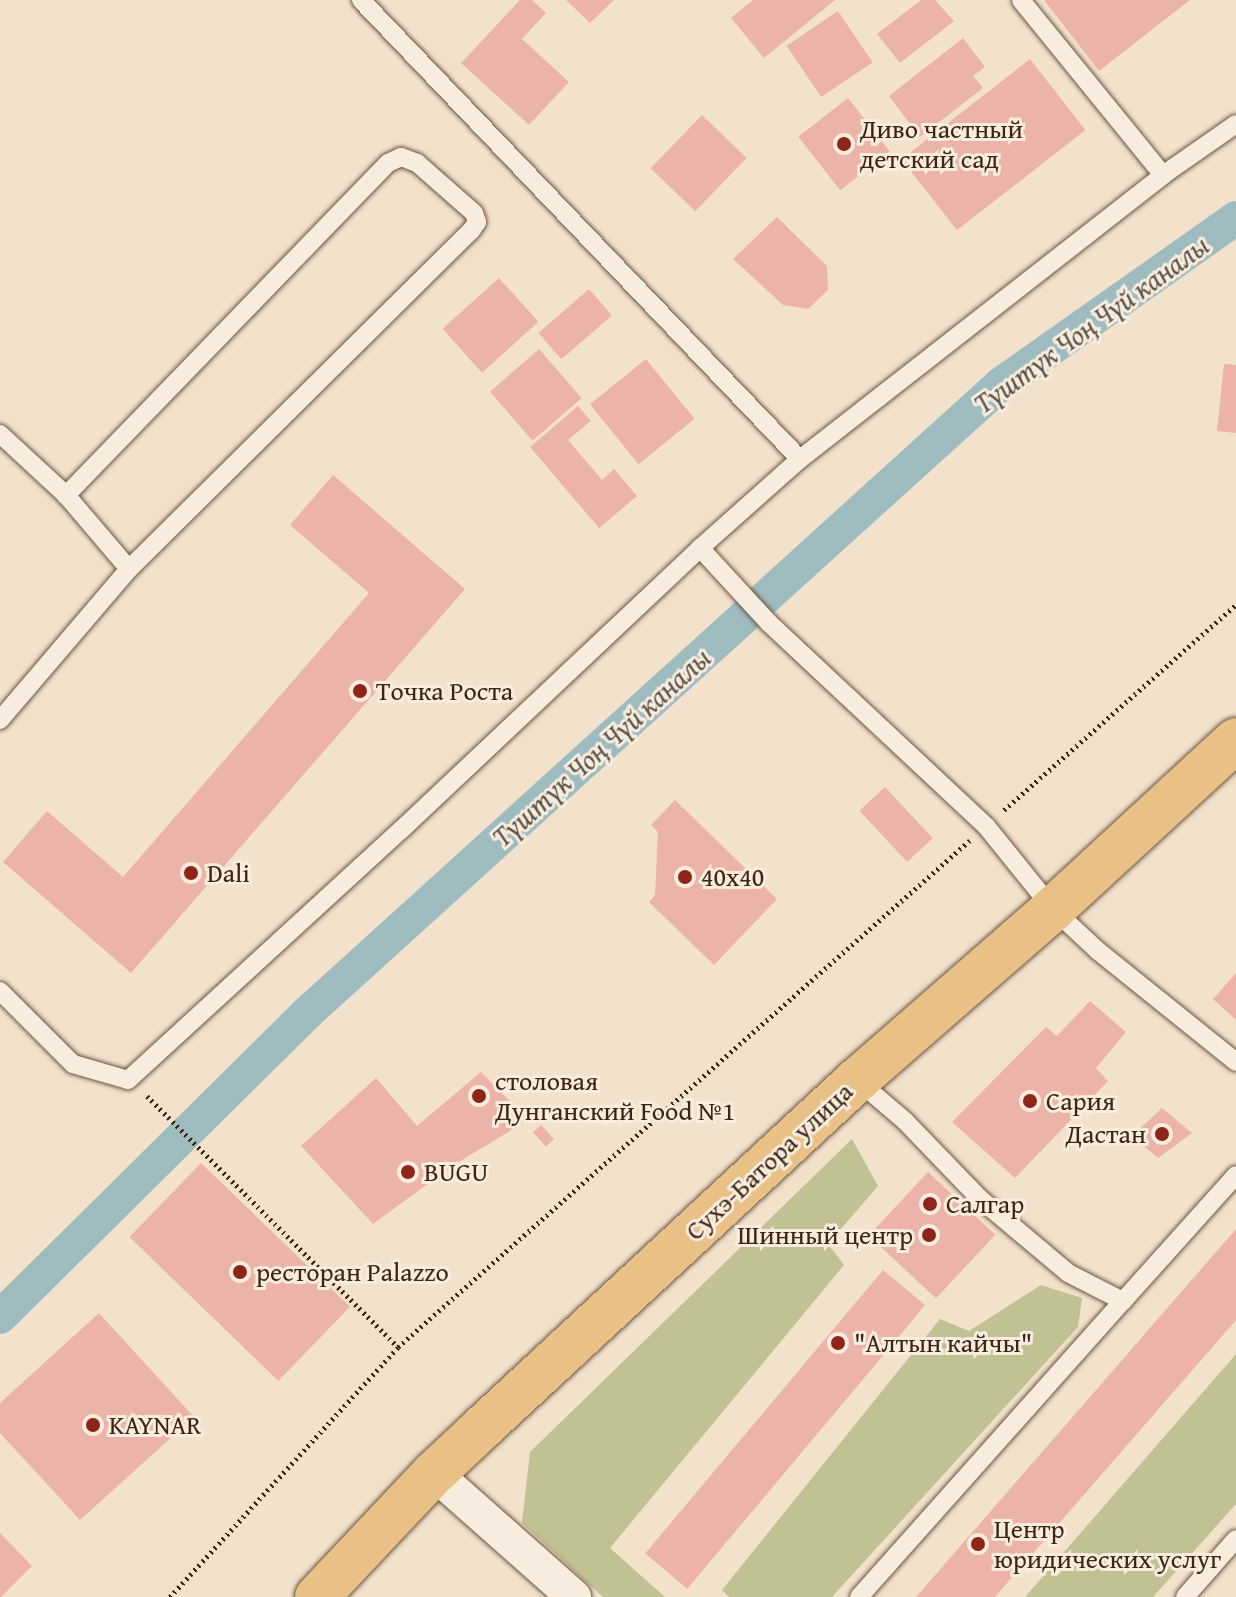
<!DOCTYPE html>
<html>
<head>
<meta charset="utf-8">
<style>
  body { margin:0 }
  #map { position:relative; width:1236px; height:1597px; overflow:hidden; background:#f2e2cb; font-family:"Gentium Book Plus",serif }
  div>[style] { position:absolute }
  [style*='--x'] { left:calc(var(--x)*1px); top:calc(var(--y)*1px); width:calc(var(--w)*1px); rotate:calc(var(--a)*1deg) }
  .green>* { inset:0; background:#c0c293 }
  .canal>* { height:34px; margin:-17px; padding:0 17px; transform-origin:17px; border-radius:17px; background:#9ebcc0 }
  .building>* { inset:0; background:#ecb4a8; transform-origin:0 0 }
  .path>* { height:5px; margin-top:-2.5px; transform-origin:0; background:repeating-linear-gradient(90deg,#3d2515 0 2px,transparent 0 6px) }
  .roads { filter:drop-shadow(0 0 2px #6a5442) drop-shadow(0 0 2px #6a5442) }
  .lane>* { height:18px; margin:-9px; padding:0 9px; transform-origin:9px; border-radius:9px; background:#f7ecdd }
  .street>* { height:34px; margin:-17px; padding:0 17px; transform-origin:17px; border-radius:17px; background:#f7ecdd }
  .primary>* { height:44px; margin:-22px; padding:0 22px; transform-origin:22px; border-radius:22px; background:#e9c186 }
  .dots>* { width:22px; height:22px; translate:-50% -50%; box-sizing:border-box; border:4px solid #f7ecdd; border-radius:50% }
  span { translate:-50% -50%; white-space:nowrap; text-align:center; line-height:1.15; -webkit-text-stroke:6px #f7ecdd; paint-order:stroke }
  .poi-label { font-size:26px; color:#3d2515 }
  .left { translate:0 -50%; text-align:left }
  .right { translate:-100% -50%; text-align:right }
  .street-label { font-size:26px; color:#3d2515 }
  .water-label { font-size:28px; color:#5a5248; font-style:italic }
</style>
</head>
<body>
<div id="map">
  <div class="green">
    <div style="clip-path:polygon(852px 1139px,878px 1186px,828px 1244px,844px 1265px,610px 1548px,665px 1597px,603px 1597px,522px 1523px,530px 1452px)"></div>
    <div style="clip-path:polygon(1041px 1285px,1082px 1298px,1078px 1327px,832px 1597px,729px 1597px,722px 1590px,940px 1319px,969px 1331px)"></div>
    <div style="clip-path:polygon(1236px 1354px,1236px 1504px,1153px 1597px,1025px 1597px)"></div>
  </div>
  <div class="canal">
    <div style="--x:0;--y:1317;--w:431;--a:-44.7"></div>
    <div style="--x:306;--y:1014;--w:938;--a:-42.19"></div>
    <div style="--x:1001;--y:384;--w:288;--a:-35.2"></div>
  </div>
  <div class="building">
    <div style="clip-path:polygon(520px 0,532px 0,546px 13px,522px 39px,569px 82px,529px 125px,461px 63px)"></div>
    <div style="clip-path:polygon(566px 0,614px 0,590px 23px)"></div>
    <div style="clip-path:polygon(753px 0,835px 0,764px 58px,731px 18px)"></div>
    <div style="clip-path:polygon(921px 0,935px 0,954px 21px,900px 63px,877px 34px)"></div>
    <div style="clip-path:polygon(1044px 0,1190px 0,1099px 71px)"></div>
    <div style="left:838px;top:11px;width:62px;height:62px;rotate:56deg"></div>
    <div style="clip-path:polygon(963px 38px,985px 67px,973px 76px,983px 88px,920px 137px,889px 96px)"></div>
    <div style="left:1030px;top:59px;width:90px;height:163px;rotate:52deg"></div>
    <div style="left:848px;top:98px;width:68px;height:63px;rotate:52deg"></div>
    <div style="left:702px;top:115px;width:62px;height:74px;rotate:44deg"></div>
    <div style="clip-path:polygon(777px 217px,827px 266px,828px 290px,808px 309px,783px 305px,733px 259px)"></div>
    <div style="left:499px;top:278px;width:59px;height:76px;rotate:48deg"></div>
    <div style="left:589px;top:289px;width:35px;height:67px;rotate:49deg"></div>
    <div style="left:539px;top:349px;width:65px;height:65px;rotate:49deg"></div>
    <div style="left:646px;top:359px;width:77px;height:72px;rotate:51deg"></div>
    <div style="clip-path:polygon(1224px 364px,1236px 365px,1236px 433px,1217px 431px)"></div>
    <div style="clip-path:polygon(578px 406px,591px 421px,568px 440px,602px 480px,614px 469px,637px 496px,599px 528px,530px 447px)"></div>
    <div style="clip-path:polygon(333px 475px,465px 589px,131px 973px,3px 862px,47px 811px,123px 877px,369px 593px,290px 525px)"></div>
    <div style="left:885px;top:787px;width:70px;height:35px;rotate:47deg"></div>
    <div style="clip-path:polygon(675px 800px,777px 899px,714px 965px,649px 902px,655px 895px,658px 832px,651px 825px)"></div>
    <div style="clip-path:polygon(1236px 973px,1236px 1020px,1213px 999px)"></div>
    <div style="clip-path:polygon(1090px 1001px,1126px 1032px,1096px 1068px,1108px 1081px,1015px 1178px,952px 1122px,1046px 1027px,1057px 1036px)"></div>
    <div style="clip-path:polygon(481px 1072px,528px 1120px,452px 1166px,373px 1224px,301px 1146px,376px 1078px,417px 1126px)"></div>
    <div style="clip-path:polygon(1162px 1108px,1192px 1133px,1158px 1158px,1132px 1136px)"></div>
    <div style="left:541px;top:1125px;width:19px;height:11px;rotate:47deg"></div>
    <div style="left:201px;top:1163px;width:207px;height:103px;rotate:44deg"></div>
    <div style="left:928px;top:1172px;width:92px;height:87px;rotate:43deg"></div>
    <div style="clip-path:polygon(1236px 1229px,1236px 1320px,995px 1597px,916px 1597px)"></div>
    <div style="left:883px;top:1270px;width:55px;height:370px;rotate:40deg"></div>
    <div style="clip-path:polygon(99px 1313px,194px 1417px,80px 1520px,0 1433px,0 1403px)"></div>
    <div style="clip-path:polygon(0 1533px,32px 1566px,1px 1597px,0 1597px)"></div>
  </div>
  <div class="path">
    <div style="--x:1004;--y:810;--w:310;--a:-41.5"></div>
    <div style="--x:147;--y:1096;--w:355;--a:45"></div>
    <div style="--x:170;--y:1597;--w:338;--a:-47.6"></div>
    <div style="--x:398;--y:1347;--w:764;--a:-41.55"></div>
  </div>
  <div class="roads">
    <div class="lane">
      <div style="--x:361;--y:0;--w:635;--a:46.28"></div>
      <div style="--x:800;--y:459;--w:134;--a:138.3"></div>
      <div style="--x:1163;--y:175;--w:89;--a:-34.9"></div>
      <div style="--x:0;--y:434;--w:90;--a:42.7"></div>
      <div style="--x:66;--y:495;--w:97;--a:49.6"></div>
      <div style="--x:800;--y:459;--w:461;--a:-38"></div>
      <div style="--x:1163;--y:175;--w:225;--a:-129.1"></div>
      <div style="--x:0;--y:720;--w:199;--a:-49.5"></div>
      <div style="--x:129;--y:569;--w:481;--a:-44.7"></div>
      <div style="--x:471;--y:231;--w:11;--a:-56"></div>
      <div style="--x:477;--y:222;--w:9;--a:-108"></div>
      <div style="--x:474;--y:213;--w:76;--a:-138.7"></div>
      <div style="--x:417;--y:163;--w:17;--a:-159"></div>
      <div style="--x:401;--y:157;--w:14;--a:155"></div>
      <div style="--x:388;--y:163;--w:463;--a:134.1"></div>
      <div style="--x:0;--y:991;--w:103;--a:45"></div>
      <div style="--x:73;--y:1064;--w:57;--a:16.2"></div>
      <div style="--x:128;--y:1080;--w:370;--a:-42.5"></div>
      <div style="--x:401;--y:830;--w:411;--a:-43.3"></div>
      <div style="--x:700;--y:548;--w:102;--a:47.4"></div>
      <div style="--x:769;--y:623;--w:297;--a:43.1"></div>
      <div style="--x:986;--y:826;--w:107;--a:51.1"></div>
      <div style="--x:1053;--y:909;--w:62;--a:43"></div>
      <div style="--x:1098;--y:951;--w:177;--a:38.8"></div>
      <div style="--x:857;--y:1080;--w:63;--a:40.5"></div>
      <div style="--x:905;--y:1121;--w:107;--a:46.1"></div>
      <div style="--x:979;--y:1198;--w:116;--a:40.1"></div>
      <div style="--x:1068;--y:1273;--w:62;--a:27"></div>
      <div style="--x:1123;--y:1301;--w:169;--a:-48.1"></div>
      <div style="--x:859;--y:1597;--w:397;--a:-48.3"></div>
      <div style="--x:1185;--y:1597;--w:77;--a:-48.7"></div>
    </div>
    <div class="street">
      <div style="--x:434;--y:1473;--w:187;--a:41.5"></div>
    </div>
    <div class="primary">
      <div style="--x:317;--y:1597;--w:170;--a:-46.7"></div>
      <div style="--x:434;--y:1473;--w:69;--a:-43.2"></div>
      <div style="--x:484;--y:1426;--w:509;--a:-42.85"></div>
      <div style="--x:857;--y:1080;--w:260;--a:-41.1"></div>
      <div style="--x:1053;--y:909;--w:249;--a:-42.7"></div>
    </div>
  </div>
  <div class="dots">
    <div style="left:844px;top:144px;background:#8f2418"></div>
    <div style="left:360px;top:691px;background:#8f2418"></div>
    <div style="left:191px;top:873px;background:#8f2418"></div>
    <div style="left:685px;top:877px;background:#8f2418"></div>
    <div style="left:479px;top:1096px;background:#8f2418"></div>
    <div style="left:1030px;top:1101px;background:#8f2418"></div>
    <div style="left:1162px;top:1134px;background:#8f2418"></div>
    <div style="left:408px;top:1172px;background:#8f2418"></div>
    <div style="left:930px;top:1204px;background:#8f2418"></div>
    <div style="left:929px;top:1235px;background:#8f2418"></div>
    <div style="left:240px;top:1272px;background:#8f2418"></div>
    <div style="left:838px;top:1343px;background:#8f2418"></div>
    <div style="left:93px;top:1425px;background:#8f2418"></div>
    <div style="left:978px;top:1544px;background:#8f2418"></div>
  </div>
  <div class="poi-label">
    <span class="left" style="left:860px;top:144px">Диво частный<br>детский сад</span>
    <span class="left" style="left:376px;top:691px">Точка Роста</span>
    <span class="left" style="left:207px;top:873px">Dali</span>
    <span class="left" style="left:701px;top:877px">40x40</span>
    <span class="left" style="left:495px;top:1096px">столовая<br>Дунганский Food №1</span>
    <span class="left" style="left:1046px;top:1101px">Сария</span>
    <span class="right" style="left:1146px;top:1134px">Дастан</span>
    <span class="left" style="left:424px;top:1172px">BUGU</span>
    <span class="left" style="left:946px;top:1204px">Салгар</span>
    <span class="right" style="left:913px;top:1235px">Шинный центр</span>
    <span class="left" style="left:256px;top:1272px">ресторан Palazzo</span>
    <span class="left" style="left:854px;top:1343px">"Алтын кайчы"</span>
    <span class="left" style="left:109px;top:1425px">KAYNAR</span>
    <span class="left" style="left:994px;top:1544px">Центр<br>юридических услуг</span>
  </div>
  <div class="street-label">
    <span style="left:769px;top:1161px;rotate:-43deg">Сухэ-Батора улица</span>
  </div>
  <div class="water-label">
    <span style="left:1091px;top:324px;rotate:-36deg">Түштүк Чоң Чүй каналы</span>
    <span style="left:601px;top:747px;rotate:-42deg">Түштүк Чоң Чүй каналы</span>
  </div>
</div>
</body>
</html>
